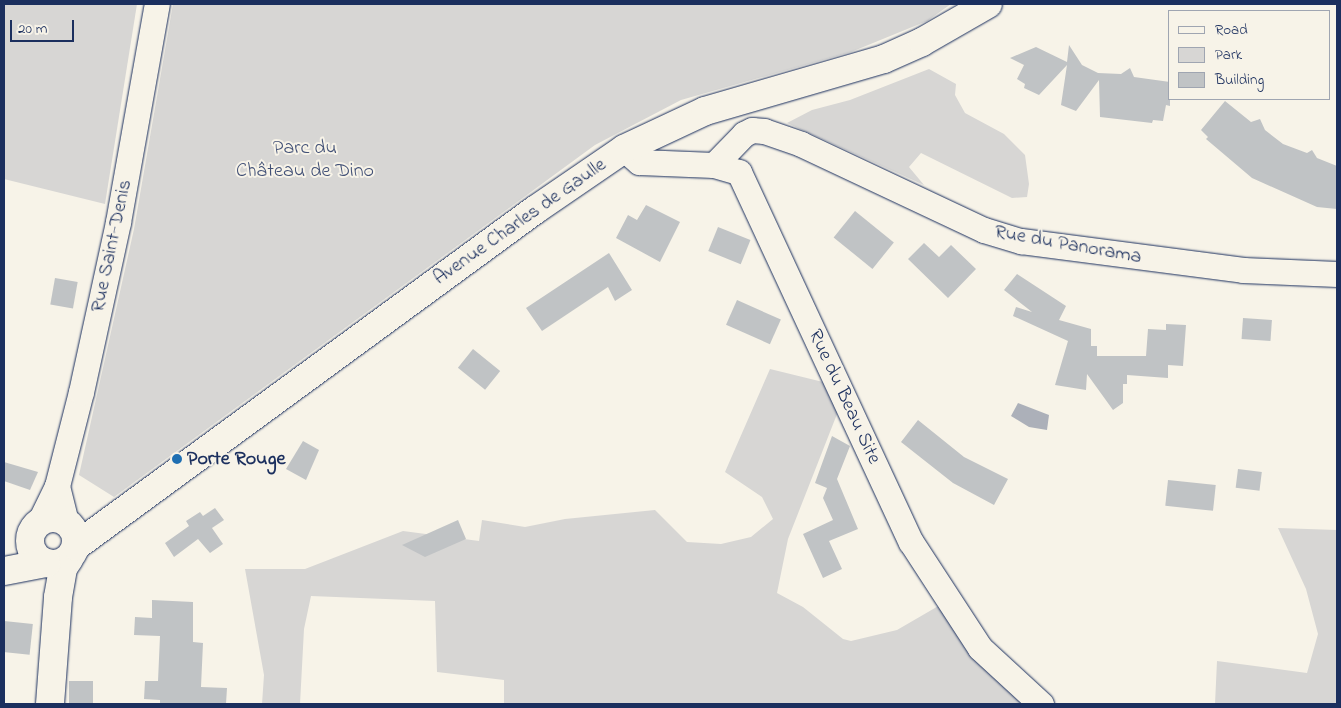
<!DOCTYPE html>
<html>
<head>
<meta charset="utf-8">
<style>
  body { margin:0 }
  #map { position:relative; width:1341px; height:708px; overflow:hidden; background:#f7f3e8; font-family:"Indie Flower",sans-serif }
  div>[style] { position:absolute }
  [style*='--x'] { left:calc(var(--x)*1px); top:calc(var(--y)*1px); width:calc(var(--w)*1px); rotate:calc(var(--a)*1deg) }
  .green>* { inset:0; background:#d7d6d4 }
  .water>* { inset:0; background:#acb0b9 }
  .building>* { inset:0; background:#c0c3c5; transform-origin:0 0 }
  .roads { filter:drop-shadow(0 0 1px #1b2f5e) drop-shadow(0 0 1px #1b2f5e) }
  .minor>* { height:25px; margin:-12.5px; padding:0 12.5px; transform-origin:12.5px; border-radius:12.5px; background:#f7f3e8 }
  .tertiary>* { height:28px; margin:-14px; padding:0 14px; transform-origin:14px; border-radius:14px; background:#f7f3e8 }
  .secondary>* { height:28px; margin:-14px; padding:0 14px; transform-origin:14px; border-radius:14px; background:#f7f3e8 }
  .secondary>.ring { margin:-14px; padding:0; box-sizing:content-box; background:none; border:28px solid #f7f3e8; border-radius:50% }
  .dots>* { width:14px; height:14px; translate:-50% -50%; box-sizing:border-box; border:2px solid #f7f3e8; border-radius:50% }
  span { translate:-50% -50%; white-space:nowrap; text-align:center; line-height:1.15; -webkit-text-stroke:4px #f7f3e8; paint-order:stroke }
  .park-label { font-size:20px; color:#415076 }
  .street-label { font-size:20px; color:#1b2f5e }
  .poi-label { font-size:20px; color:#1b2f5e; font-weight:700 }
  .left { translate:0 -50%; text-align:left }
  .frame { position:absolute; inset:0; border:5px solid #1b2f5e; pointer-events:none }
  .legend { position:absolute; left:1168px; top:10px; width:162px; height:90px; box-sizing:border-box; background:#f7f3e8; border:1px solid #9fa5b1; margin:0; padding:6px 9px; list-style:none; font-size:15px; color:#1b2f5e }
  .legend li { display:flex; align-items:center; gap:10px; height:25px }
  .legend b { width:25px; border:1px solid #9fa5b1 }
  .scale { position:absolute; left:10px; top:20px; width:64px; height:22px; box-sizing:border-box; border:2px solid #1b2f5e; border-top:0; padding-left:6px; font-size:15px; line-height:18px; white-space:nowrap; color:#1b2f5e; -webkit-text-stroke:4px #f7f3e8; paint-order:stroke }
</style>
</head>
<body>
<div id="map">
  <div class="green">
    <div style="clip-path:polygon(4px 4px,137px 4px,105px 204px,4px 179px)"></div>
    <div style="clip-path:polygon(173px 4px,951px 4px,927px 21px,851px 52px,681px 100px,595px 145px,114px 497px,79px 475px,134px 229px)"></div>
    <div style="clip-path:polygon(929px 69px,956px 84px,955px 95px,965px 113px,1004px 134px,1025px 155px,1029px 184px,1027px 197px,1012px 198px,921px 153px,909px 167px,924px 185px,787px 123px,812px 110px,850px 100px)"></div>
    <div style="clip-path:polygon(770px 369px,823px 382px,839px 409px,788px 539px,777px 593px,803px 607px,843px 639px,851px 641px,897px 630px,947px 601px,1033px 704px,504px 704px,504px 680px,437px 672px,435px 601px,311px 596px,304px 629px,300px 704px,262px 704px,264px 675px,245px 569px,305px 569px,403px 531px,479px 541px,482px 520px,525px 527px,565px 519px,655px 510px,687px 542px,721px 544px,751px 537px,773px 519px,762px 497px,725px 472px)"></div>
    <div style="clip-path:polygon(1278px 528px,1337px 530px,1337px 704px,1215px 704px,1217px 661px,1307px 673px,1318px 634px,1306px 589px)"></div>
  </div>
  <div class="water">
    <div style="clip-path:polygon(1018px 403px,1049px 415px,1047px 430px,1029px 427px,1011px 416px)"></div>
  </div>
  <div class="building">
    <div style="clip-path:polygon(1069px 45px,1082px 65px,1098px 73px,1121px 74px,1130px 68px,1134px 77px,1170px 82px,1170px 106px,1166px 105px,1163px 121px,1153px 120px,1152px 123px,1100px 117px,1099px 80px,1076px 111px,1061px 105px,1067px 65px,1039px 95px,1024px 88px,1025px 84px,1017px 79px,1024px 65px,1010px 58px,1036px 47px,1067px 62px)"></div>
    <div style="clip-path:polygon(1225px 101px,1251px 122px,1260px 119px,1265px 130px,1283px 144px,1307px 153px,1312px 150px,1317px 158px,1337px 166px,1337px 209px,1317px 207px,1252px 178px,1206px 139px,1208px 137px,1201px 130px)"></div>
    <div style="clip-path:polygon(646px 205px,680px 222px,660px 262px,616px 238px,628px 215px,637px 220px)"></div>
    <div style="left:855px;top:211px;width:50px;height:34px;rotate:39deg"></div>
    <div style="left:718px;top:227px;width:35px;height:26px;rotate:22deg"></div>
    <div style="clip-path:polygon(924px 243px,939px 257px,951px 245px,976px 269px,948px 298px,908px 259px)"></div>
    <div style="clip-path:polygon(609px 253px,632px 290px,615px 301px,608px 287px,542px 331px,526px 308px)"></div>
    <div style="clip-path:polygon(1017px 274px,1066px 306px,1059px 320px,1091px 329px,1091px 346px,1097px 346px,1097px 356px,1146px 356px,1148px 329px,1166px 330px,1166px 324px,1186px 325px,1183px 366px,1168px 365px,1168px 378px,1127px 375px,1127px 384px,1123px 384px,1123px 403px,1113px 410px,1087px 374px,1086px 390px,1055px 385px,1068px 341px,1013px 316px,1016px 307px,1032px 312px,1004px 290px)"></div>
    <div style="left:55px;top:278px;width:23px;height:27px;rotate:10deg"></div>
    <div style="left:737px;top:300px;width:48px;height:27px;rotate:24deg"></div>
    <div style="left:1243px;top:318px;width:29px;height:21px;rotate:4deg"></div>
    <div style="left:473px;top:349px;width:35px;height:24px;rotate:39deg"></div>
    <div style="clip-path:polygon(918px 420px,964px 457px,1008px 479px,994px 505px,953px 483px,901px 442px)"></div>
    <div style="clip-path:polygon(832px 436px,850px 446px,837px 479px,858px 529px,829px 541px,842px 569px,823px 578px,803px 534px,833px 520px,823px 498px,827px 488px,815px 483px)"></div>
    <div style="clip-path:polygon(303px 441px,319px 450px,306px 480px,286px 469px)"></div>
    <div style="clip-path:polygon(4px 462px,38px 472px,30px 490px,4px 481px)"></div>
    <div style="left:1238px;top:469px;width:24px;height:19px;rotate:7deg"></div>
    <div style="left:1168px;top:480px;width:48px;height:26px;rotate:6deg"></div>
    <div style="clip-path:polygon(215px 508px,224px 520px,212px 528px,223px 544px,210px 553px,198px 539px,174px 557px,165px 543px,189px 526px,186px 521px,200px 512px,203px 516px)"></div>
    <div style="clip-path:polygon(458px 520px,466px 539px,425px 557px,402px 545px)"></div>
    <div style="clip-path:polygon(152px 600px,193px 602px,193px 642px,203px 643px,201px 687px,227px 688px,226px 704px,160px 704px,160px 700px,144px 699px,145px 681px,158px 681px,160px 636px,134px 635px,135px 617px,152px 618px)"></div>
    <div style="left:4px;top:621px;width:29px;height:31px;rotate:6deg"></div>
    <div style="left:69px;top:681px;width:24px;height:23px"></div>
  </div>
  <div class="roads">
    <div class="minor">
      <div style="--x:624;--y:149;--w:20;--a:41"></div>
      <div style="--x:639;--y:162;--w:75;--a:2.3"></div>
      <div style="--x:714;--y:165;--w:26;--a:16"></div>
      <div style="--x:739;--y:172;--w:408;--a:65.1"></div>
      <div style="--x:911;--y:542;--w:126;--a:56.9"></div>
      <div style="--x:980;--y:648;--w:83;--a:42.6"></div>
      <div style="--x:714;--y:165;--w:43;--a:-45.9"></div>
      <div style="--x:744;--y:134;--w:9;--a:-27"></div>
      <div style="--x:752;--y:130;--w:12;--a:5"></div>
      <div style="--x:764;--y:131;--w:39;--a:19"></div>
      <div style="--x:801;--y:144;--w:202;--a:25.2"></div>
      <div style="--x:984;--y:230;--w:39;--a:17"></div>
      <div style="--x:1021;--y:241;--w:224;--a:7.4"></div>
      <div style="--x:1243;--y:270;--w:94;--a:2.4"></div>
      <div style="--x:57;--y:486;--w:36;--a:76"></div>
      <div style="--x:40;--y:521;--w:39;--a:-64"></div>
      <div style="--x:57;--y:486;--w:97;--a:-75.7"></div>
      <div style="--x:81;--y:392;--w:174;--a:-77.7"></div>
      <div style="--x:118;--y:222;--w:221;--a:-79.9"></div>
    </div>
    <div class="tertiary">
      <div style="--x:50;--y:704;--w:107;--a:-85.7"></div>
      <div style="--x:58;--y:597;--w:29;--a:-80"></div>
      <div style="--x:63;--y:568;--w:11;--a:-56"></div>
    </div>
    <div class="secondary">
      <div class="ring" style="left:30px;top:518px;width:18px;height:18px"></div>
      <div style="--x:76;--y:546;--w:569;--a:-36.21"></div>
      <div style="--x:535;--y:210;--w:108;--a:-34.4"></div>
      <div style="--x:624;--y:149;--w:89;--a:-25.1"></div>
      <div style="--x:705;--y:111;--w:186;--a:-16.2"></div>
      <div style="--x:884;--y:59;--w:42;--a:-24.1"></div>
      <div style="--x:922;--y:42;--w:76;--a:-29.9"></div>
      <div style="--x:4;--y:571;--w:43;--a:-10.8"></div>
    </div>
  </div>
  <div class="dots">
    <div style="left:177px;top:459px;background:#1f6fb2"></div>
  </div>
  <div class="park-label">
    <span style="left:305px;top:160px">Parc du<br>Château de Dino</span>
  </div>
  <div class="street-label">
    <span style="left:520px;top:222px;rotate:-35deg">Avenue Charles de Gaulle</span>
    <span style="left:1068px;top:245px;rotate:10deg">Rue du Panorama</span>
    <span style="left:112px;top:246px;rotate:-78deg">Rue Saint-Denis</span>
    <span style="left:844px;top:397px;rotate:65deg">Rue du Beau Site</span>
  </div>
  <div class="poi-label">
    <span class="left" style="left:187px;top:459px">Porte Rouge</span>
  </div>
  <div class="frame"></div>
  <ul class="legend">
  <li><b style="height:6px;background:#f7f3e8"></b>Road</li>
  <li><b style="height:14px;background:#d7d6d4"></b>Park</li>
  <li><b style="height:14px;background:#c0c3c5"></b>Building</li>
  </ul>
  <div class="scale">20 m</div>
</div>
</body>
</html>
